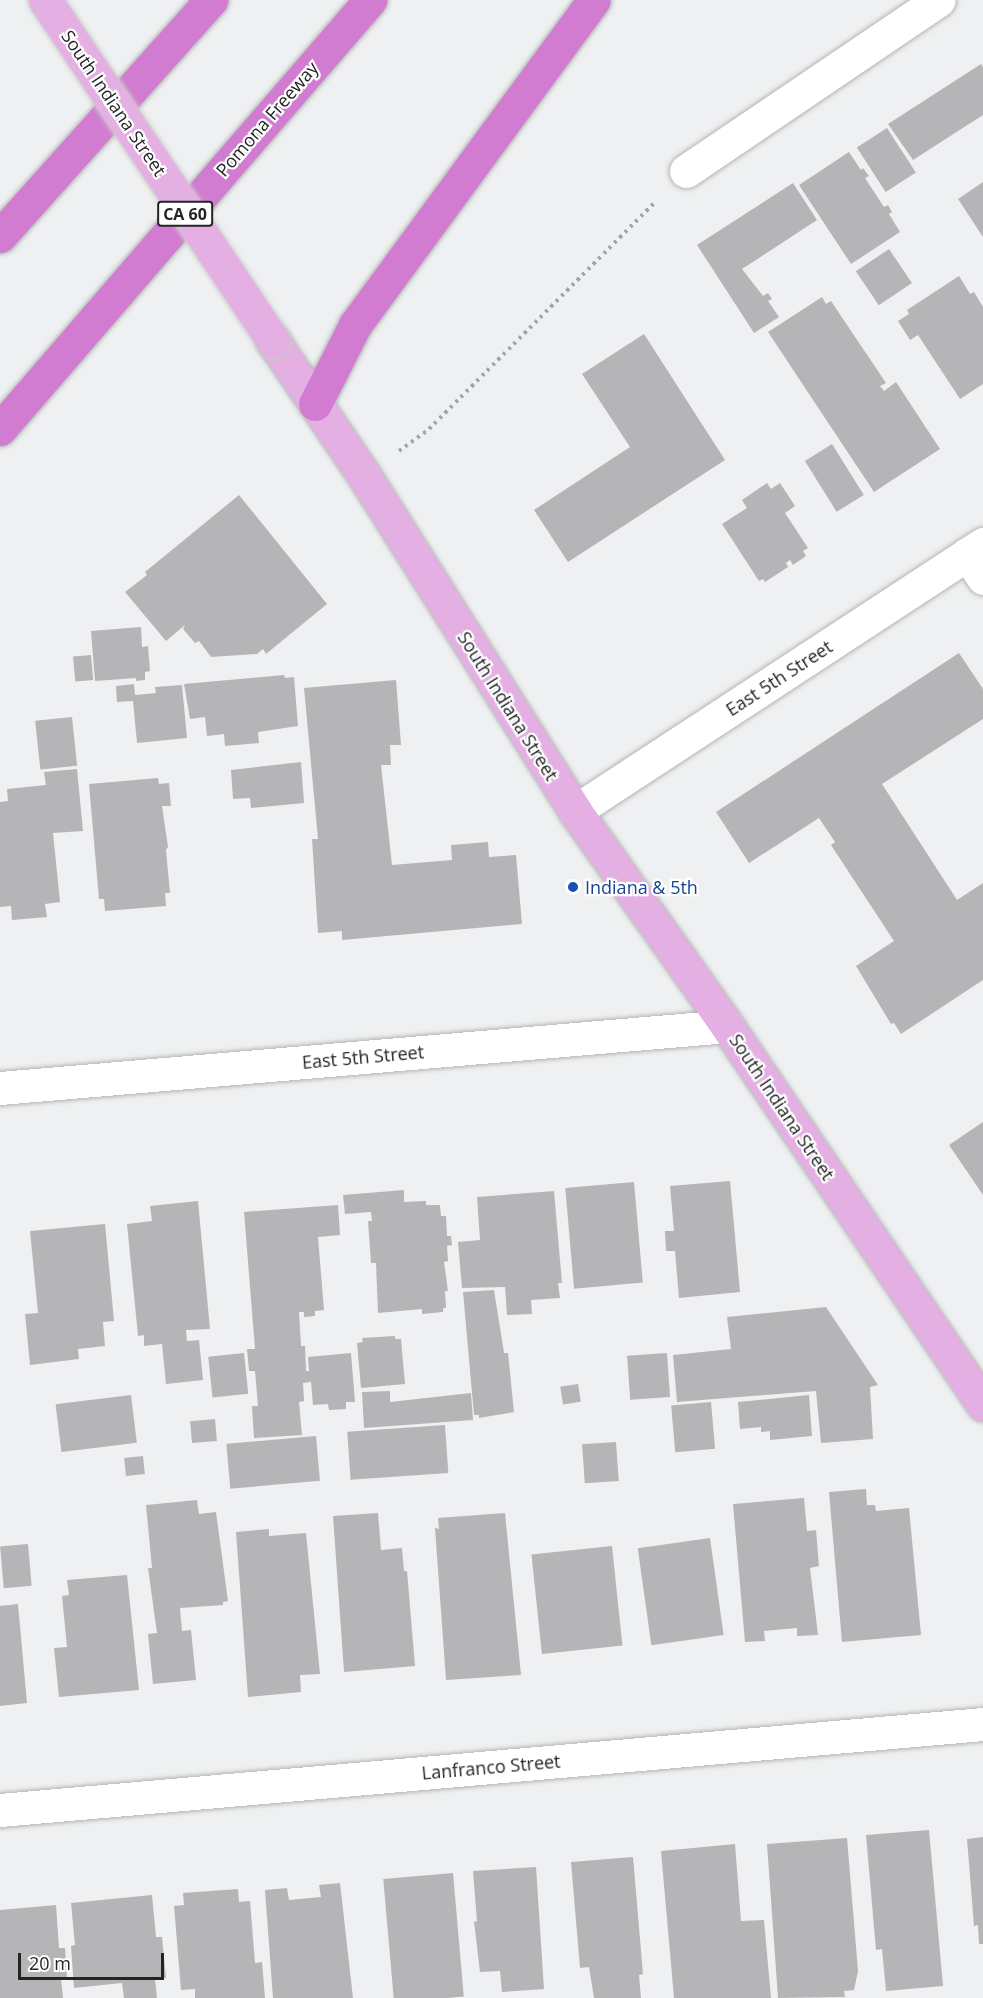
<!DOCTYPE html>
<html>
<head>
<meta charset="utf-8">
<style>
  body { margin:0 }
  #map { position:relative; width:983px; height:1998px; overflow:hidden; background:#eff0f1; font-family:"Open Sans",sans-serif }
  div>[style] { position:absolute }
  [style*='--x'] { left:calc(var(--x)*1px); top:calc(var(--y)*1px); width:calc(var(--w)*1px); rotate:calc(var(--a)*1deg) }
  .building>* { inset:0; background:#b5b5b7; transform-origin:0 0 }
  .path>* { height:4px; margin-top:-2px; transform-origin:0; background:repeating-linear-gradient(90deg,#a3a4a5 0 3px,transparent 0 7.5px) }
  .roads { filter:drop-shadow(0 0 2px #b4b5b6) drop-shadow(0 0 2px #b4b5b6) }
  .minor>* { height:33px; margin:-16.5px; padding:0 16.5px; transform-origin:16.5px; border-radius:16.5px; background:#fff }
  .major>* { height:33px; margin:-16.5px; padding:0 16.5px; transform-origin:16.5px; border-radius:16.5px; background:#e4b0e3 }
  .highway>* { height:33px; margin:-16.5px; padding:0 16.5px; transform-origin:16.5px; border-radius:16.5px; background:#d27cd1 }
  .bridges { filter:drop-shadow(0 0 2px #cacaca) drop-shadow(0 0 2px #cacaca) }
  .major-bridge>* { height:33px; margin:-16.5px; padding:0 16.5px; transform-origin:16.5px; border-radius:16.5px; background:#e4b0e3 }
  .dots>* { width:16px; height:16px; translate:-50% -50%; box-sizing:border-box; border:3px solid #fff; border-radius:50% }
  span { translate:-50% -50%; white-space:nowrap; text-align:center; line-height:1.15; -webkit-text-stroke:4.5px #fff; paint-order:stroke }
  .shield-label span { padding:2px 4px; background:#fff; border:2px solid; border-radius:4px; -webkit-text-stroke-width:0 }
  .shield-label { font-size:16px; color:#232424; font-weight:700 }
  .street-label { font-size:18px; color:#232424 }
  .transit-label { font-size:18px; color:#164399 }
  .left { translate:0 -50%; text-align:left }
  .scale { position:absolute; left:18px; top:1953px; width:146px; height:27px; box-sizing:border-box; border:3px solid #232424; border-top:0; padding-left:8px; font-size:18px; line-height:21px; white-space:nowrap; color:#232424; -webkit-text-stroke:4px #fff; paint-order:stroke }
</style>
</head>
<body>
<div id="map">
  <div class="building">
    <div style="clip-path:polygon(981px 64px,983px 67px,983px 115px,913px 160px,888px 124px)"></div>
    <div style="left:887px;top:128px;width:53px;height:36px;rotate:57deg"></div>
    <div style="clip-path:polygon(849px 152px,861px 170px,863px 168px,869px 176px,865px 178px,884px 207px,888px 205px,892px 212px,889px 214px,900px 232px,851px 264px,799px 185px)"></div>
    <div style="clip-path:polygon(983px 182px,983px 237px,958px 199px)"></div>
    <div style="clip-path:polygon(793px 183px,817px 220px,742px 269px,763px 296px,768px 293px,772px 299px,768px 301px,779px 317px,754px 333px,697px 245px)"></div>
    <div style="left:889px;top:249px;width:41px;height:40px;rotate:56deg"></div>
    <div style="clip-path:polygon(959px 276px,970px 294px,974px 292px,983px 307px,983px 384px,960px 399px,918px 335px,910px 340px,898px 321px,909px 314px,907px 310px)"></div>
    <div style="clip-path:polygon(822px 297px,826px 304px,831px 301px,886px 383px,880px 386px,884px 391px,896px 382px,940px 449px,874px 492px,768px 332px)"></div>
    <div style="clip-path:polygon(644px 334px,725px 460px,568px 562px,534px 510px,630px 447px,582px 374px)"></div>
    <div style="left:832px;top:444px;width:60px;height:32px;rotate:58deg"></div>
    <div style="clip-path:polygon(767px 483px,771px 489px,780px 483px,795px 506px,785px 513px,808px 548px,803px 551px,806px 556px,793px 565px,790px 560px,786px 563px,788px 567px,765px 582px,763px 579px,759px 581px,722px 524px,747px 508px,742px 500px)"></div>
    <div style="clip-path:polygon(239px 495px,327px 604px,266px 654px,263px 649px,257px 654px,211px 657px,199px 641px,195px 643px,183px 629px,185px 625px,166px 641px,125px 592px,147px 575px,145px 572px)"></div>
    <div style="clip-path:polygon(141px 627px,142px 647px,148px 646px,150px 671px,145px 672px,145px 680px,136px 681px,136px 678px,95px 681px,91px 631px)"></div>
    <div style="clip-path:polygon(959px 653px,983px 689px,983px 719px,882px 784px,957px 900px,983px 883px,983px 980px,901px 1034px,894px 1023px,891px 1024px,856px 966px,894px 941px,831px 845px,835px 842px,819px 818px,749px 863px,716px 812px)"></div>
    <div style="left:91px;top:655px;width:25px;height:18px;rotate:85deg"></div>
    <div style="clip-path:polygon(284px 675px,285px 678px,294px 677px,298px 726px,258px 732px,259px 743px,225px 746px,224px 734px,207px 736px,205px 717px,190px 719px,184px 684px)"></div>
    <div style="clip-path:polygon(396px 680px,401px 745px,390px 745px,391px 765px,381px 765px,392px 865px,452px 860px,451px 845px,488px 842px,489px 857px,516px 855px,522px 924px,342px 940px,342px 931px,318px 933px,312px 839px,318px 839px,304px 688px)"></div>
    <div style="clip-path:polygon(134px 684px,135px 695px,156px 693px,155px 687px,182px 685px,187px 738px,137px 743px,133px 701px,117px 702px,116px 686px)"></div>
    <div style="left:72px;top:717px;width:49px;height:37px;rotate:84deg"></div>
    <div style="clip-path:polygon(301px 762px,304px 803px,251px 808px,250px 798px,233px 799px,231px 770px)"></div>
    <div style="clip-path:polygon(77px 769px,83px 831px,53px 833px,60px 902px,45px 904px,47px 917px,12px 920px,11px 906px,0 907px,0 802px,8px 801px,7px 789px,46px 785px,44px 772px)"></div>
    <div style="clip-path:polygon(158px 778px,159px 784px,169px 783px,171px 806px,162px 806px,168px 847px,166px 850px,170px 893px,165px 893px,166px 906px,105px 911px,104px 899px,99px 899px,89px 784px)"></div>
    <div style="clip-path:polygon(983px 1122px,983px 1195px,949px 1145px)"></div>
    <div style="clip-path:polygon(730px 1181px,740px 1292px,679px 1298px,675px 1251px,666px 1251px,665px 1231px,674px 1231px,670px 1186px)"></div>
    <div style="left:634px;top:1182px;width:101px;height:69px;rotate:85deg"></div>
    <div style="clip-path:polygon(404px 1190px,404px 1202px,426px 1201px,426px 1205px,440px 1205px,441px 1216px,446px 1216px,447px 1236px,451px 1236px,452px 1245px,447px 1246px,448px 1261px,444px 1262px,448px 1291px,445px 1291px,446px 1308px,443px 1308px,443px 1312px,422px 1314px,422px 1309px,378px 1313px,376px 1263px,371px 1263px,368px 1221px,372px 1221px,371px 1212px,345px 1214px,343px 1195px)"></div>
    <div style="clip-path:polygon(554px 1191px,562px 1283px,558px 1283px,560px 1298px,531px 1300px,532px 1314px,507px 1315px,505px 1287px,462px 1288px,458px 1242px,480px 1240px,477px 1197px)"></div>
    <div style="clip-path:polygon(198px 1201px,210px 1329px,186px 1330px,187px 1341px,199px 1340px,203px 1380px,166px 1384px,162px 1344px,144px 1346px,144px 1335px,138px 1336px,127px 1224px,152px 1221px,150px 1206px)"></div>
    <div style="clip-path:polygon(338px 1205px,340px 1235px,318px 1237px,324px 1310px,315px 1311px,315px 1316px,304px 1317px,304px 1312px,299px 1312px,301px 1346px,305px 1346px,306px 1371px,309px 1371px,308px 1357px,351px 1353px,355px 1402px,346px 1402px,346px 1409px,329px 1410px,328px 1404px,313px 1405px,311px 1382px,303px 1383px,304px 1401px,299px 1402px,302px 1435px,254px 1438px,252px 1406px,258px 1406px,255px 1371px,249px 1371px,247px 1349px,255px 1349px,244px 1212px)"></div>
    <div style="clip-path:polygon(105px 1224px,114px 1321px,103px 1322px,105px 1346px,78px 1349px,79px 1359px,30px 1365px,25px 1314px,38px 1313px,30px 1231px)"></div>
    <div style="clip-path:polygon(494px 1290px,504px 1353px,508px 1353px,514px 1412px,479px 1418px,479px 1415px,474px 1415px,463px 1292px)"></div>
    <div style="clip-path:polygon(826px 1307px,878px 1385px,870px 1387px,873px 1439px,821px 1443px,816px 1391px,677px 1402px,673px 1355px,731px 1349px,727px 1317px)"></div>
    <div style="clip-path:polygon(395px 1336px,395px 1339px,401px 1339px,405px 1384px,361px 1388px,357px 1343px,363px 1342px,362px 1338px)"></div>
    <div style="left:244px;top:1353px;width:41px;height:36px;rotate:84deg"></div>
    <div style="left:667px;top:1353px;width:44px;height:40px;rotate:86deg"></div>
    <div style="left:578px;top:1384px;width:18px;height:18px;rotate:81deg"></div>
    <div style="clip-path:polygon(390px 1391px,390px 1402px,471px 1393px,473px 1420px,364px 1428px,362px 1392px)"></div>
    <div style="left:131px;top:1395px;width:48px;height:76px;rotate:83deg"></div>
    <div style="clip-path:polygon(809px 1395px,812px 1436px,770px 1440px,770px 1431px,761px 1432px,761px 1427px,740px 1429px,738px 1402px)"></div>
    <div style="left:711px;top:1402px;width:47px;height:40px;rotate:85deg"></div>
    <div style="left:215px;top:1419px;width:22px;height:25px;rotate:85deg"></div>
    <div style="left:445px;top:1425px;width:48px;height:98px;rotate:86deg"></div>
    <div style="left:316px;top:1436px;width:45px;height:90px;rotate:85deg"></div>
    <div style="left:616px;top:1442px;width:39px;height:34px;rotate:86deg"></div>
    <div style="left:143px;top:1456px;width:18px;height:19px;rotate:84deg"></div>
    <div style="clip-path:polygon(866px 1489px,867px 1505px,875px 1505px,876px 1511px,909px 1508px,921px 1635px,842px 1642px,829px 1492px)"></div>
    <div style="clip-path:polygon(804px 1498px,807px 1531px,816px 1530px,819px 1566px,810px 1568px,818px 1635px,797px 1636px,797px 1628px,764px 1631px,765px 1641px,745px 1642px,733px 1504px)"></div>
    <div style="clip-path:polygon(197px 1500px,199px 1514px,216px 1512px,228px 1601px,223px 1602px,223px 1605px,180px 1608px,182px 1631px,191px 1630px,196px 1680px,153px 1684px,148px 1634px,157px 1633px,148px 1568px,152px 1568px,146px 1505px)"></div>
    <div style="clip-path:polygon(378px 1513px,381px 1550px,402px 1548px,404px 1571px,407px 1571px,415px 1666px,344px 1672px,333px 1516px)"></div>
    <div style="clip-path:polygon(505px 1513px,521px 1675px,446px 1680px,435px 1528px,439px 1529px,438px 1518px)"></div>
    <div style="clip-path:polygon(269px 1529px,269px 1536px,306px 1533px,320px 1674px,300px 1675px,301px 1692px,248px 1697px,236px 1532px)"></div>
    <div style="left:710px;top:1538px;width:98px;height:73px;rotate:82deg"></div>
    <div style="left:28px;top:1544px;width:42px;height:28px;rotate:85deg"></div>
    <div style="left:612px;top:1546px;width:100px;height:81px;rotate:84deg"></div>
    <div style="clip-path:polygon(127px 1575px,139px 1690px,59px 1697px,54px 1648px,67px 1647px,62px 1596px,69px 1595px,67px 1580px)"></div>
    <div style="clip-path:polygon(18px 1604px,27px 1703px,0 1706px,0 1606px)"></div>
    <div style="clip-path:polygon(929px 1830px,943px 1986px,886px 1991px,882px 1949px,876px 1950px,866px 1835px)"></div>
    <div style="clip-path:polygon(983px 1837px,983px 1944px,979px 1944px,978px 1925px,974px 1926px,967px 1839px)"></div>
    <div style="clip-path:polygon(847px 1838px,858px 1971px,854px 1990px,844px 1991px,845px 1997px,778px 1998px,767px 1844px)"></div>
    <div style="clip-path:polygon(735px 1844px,741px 1921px,764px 1920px,771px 1998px,674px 1998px,661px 1851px)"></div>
    <div style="clip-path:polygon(633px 1857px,643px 1974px,639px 1975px,641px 1998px,594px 1998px,589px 1967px,580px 1968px,571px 1862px)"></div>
    <div style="clip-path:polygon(536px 1867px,544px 1989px,502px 1992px,500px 1971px,480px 1972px,474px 1921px,477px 1922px,473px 1871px)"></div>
    <div style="left:453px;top:1873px;width:124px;height:70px;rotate:85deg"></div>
    <div style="clip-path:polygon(340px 1883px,353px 1998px,273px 1998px,265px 1890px,287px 1888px,289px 1900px,321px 1897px,319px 1885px)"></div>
    <div style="clip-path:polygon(238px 1889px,239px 1902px,250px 1901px,255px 1963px,262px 1962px,265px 1998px,195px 1998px,195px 1989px,181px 1990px,174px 1906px,184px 1905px,183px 1893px)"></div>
    <div style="clip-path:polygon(152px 1895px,156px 1937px,162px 1937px,166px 1978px,155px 1979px,157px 1998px,124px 1998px,122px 1983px,74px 1988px,71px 1946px,75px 1945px,71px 1903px)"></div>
    <div style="clip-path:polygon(56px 1905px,59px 1948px,65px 1948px,67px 1978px,61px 1979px,63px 1998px,0 1998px,0 1910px)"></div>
  </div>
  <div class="path">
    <div style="--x:399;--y:451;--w:37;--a:-36"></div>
    <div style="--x:429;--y:429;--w:322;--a:-45.1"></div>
  </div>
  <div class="roads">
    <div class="minor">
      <div style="--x:686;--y:171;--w:305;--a:-34.1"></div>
      <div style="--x:967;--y:554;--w:29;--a:56"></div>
      <div style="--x:575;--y:811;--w:488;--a:-33.2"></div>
      <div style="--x:0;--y:1088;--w:730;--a:-4.87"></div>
      <div style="--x:0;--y:1810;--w:987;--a:-5"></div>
    </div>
    <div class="major">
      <div style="--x:273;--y:341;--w:164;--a:55.9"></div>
      <div style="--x:365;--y:477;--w:395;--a:57.8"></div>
      <div style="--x:575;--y:811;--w:263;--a:54.7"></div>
      <div style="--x:727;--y:1026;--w:457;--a:55.9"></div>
    </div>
    <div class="highway">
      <div style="--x:0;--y:236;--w:317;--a:-48.2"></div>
      <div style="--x:315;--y:404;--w:89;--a:-63.1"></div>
      <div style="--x:355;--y:325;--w:403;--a:-53.7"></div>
      <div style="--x:0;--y:429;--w:567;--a:-49.22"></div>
    </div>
  </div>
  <div class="bridges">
    <div class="major-bridge">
      <div style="--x:45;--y:0;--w:410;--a:56.2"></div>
    </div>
  </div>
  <div class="dots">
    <div style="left:573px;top:887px;background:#1a4fb4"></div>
  </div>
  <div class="shield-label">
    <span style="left:185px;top:214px">CA 60</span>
  </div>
  <div class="street-label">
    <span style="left:114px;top:103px;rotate:56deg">South Indiana Street</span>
    <span style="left:267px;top:119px;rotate:-49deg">Pomona Freeway</span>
    <span style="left:779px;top:678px;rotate:-33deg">East 5th Street</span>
    <span style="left:508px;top:706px;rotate:58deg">South Indiana Street</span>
    <span style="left:363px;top:1057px;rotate:-5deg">East 5th Street</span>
    <span style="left:782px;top:1107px;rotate:56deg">South Indiana Street</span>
    <span style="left:491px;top:1767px;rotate:-5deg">Lanfranco Street</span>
  </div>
  <div class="transit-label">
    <span class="left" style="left:585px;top:887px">Indiana &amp; 5th</span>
  </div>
  <div class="scale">20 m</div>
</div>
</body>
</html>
